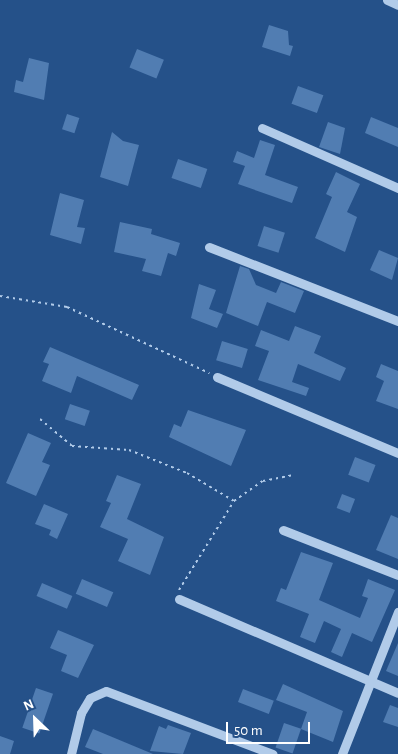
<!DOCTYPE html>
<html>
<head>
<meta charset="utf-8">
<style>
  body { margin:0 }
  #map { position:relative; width:398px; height:754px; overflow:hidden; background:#255189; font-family:"Alegreya Sans",sans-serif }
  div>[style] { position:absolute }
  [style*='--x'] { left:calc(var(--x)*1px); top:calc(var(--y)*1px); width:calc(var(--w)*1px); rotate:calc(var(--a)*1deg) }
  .building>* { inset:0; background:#517db2; transform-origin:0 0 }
  .path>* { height:2px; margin-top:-1px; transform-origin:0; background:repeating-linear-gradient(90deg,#b1cbe9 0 2.5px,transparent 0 6.5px) }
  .minor>* { height:9px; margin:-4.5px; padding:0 4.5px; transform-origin:4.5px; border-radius:4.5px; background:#b1cbe9 }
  span { translate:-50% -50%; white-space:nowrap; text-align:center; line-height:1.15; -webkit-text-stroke:4.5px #255189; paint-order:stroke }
  .north { position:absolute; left:10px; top:694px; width:50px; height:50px; -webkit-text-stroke:4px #255189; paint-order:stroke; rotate:336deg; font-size:14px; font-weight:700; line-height:20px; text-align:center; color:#fff }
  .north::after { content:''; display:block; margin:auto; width:18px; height:22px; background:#fff; clip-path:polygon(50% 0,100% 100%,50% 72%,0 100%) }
  .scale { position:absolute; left:226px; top:722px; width:84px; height:22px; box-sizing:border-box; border:2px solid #fff; border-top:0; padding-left:6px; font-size:15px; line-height:18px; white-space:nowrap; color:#fff; -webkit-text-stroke:4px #255189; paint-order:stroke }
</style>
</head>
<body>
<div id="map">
  <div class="building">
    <div style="clip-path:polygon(269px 25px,288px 31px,289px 45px,293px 46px,290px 56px,262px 47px)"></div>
    <div style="left:137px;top:49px;width:29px;height:20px;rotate:22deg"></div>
    <div style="clip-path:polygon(29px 58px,49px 63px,44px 100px,14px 92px,16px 80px,23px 82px)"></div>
    <div style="left:298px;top:86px;width:27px;height:19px;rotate:20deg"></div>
    <div style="left:67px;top:114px;width:13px;height:16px;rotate:18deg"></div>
    <div style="clip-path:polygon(371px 117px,398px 128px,398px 147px,365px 133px)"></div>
    <div style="clip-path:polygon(328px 122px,345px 128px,340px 154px,319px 147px)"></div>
    <div style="clip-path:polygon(112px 132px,123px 141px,139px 145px,128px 186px,100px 177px)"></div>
    <div style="clip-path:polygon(260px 140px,275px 145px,265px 175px,298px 187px,292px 203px,238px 184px,245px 166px,233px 162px,237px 151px,254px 158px)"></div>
    <div style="left:178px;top:159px;width:31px;height:20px;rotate:19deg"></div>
    <div style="clip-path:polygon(336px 172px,360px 184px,347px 212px,357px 217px,345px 252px,315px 238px,332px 197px,326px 194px)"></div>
    <div style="clip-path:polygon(60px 193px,84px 200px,77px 227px,85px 228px,81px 244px,50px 235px)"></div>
    <div style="clip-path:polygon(120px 222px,152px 229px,151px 234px,180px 243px,176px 256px,168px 253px,161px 276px,142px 271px,146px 259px,114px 252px)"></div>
    <div style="left:264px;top:226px;width:22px;height:21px;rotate:18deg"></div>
    <div style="clip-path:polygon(379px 250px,398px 258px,392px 280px,370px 270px)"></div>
    <div style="clip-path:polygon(240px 266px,249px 269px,256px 285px,276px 293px,281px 282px,304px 291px,295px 313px,267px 302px,258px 326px,226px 313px)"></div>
    <div style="clip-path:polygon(199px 284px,216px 290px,209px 309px,223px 314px,217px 328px,191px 318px)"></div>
    <div style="clip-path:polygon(295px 326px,321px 336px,314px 353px,346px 368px,340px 381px,298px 364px,292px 382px,309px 388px,306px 396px,258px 380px,269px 351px,255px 346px,261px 330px,289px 341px)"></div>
    <div style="left:222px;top:341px;width:27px;height:20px;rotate:17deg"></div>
    <div style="clip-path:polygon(50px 347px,139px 385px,132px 400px,77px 376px,71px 393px,42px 381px,49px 364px,43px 362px)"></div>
    <div style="clip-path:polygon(381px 364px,398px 371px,398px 409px,376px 401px,384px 381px,376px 377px)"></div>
    <div style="left:70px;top:404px;width:21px;height:16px;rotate:19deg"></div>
    <div style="clip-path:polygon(188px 410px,246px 430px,231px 466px,169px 437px,174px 424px,181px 427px)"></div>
    <div style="clip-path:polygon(28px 433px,51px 443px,42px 462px,50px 465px,36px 496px,6px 483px)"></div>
    <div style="left:355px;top:457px;width:22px;height:19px;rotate:21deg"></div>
    <div style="clip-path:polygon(117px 475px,141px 484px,127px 519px,164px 537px,150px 575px,118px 561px,128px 539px,100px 527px,111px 503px,106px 501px)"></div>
    <div style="left:342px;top:494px;width:14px;height:15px;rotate:21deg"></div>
    <div style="clip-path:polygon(44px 504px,68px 514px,57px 539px,49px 535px,51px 530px,35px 524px)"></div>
    <div style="clip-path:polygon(391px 515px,398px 518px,398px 559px,376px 550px)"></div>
    <div style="clip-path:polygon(301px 552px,333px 563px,319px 600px,360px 618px,368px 598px,362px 596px,368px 579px,395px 590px,372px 642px,352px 633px,342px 657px,331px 652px,341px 629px,324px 621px,315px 643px,300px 637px,309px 614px,276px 601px,281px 588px,286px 590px)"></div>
    <div style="left:82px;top:579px;width:34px;height:16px;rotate:23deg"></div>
    <div style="left:42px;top:583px;width:33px;height:14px;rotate:23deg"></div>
    <div style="clip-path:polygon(58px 630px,94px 645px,78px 678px,61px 671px,67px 655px,50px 648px)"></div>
    <div style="clip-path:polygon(398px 643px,398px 676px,386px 671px)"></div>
    <div style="clip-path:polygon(283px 684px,343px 711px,333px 742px,301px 729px,307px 712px,276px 700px)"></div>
    <div style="left:36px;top:688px;width:18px;height:42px;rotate:19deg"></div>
    <div style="left:243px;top:689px;width:33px;height:14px;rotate:21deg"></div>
    <div style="clip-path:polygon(390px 705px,398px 708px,398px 727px,383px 722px)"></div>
    <div style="left:284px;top:723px;width:18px;height:26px;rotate:19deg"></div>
    <div style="clip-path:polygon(168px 725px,191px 733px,183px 754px,150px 751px,159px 726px,166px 729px)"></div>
    <div style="clip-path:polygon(93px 729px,153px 754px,103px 754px,85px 747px)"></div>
    <div style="clip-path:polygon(0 736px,14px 741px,10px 754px,0 754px)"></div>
  </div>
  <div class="path">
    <div style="--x:0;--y:296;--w:68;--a:9.3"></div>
    <div style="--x:67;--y:307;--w:157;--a:24.9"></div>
    <div style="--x:40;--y:419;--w:42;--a:40.2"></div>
    <div style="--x:72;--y:446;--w:57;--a:4"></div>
    <div style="--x:129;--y:450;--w:62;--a:21.6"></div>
    <div style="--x:187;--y:473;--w:55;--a:30.8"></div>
    <div style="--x:179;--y:590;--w:105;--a:-58.3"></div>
    <div style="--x:234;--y:501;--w:35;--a:-35"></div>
    <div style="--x:263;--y:481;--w:31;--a:-11"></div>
  </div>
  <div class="minor">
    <div style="--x:387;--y:0;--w:12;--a:24"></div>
    <div style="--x:262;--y:128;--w:149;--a:23.8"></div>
    <div style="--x:209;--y:247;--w:203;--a:21.4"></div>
    <div style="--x:217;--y:377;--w:196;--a:22.8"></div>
    <div style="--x:283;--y:530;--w:123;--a:21.4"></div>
    <div style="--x:179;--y:599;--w:238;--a:23.2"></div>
    <div style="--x:71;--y:754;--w:42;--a:-76.3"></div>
    <div style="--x:81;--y:713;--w:17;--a:-59"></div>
    <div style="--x:90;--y:698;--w:17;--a:-24"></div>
    <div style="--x:106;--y:691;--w:178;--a:20.7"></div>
    <div style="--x:342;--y:754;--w:153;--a:-68.5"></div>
  </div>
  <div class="north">N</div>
  <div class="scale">50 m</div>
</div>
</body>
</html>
